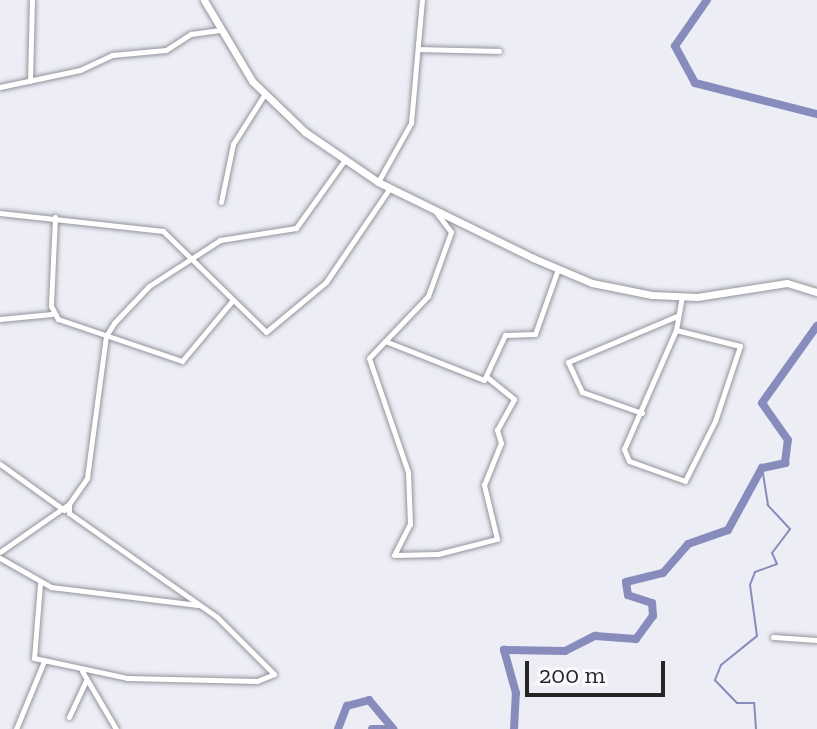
<!DOCTYPE html>
<html>
<head>
<meta charset="utf-8">
<style>
  body { margin:0 }
  #map { position:relative; width:817px; height:729px; overflow:hidden; background:#ecedf5; font-family:"Zilla Slab",serif }
  div>[style] { position:absolute }
  [style*='--x'] { left:calc(var(--x)*1px); top:calc(var(--y)*1px); width:calc(var(--w)*1px); rotate:calc(var(--a)*1deg) }
  .stream>* { height:2px; margin:-1px; padding:0 1px; transform-origin:1px; border-radius:1px; background:#888cbc }
  .river>* { height:8px; margin:-4px; padding:0 4px; transform-origin:4px; border-radius:4px; background:#888cbc }
  .roads { filter:drop-shadow(0 0 2px #93949c) drop-shadow(0 0 2px #93949c) }
  .street>* { height:5px; margin:-2.5px; padding:0 2.5px; transform-origin:2.5px; border-radius:2.5px; background:#fff }
  .secondary>* { height:7px; margin:-3.5px; padding:0 3.5px; transform-origin:3.5px; border-radius:3.5px; background:#fff }
  span { translate:-50% -50%; white-space:nowrap; text-align:center; line-height:1.15; -webkit-text-stroke:8px #fafafe; paint-order:stroke }
  .scale { position:absolute; left:525px; top:661px; width:140px; height:36px; box-sizing:border-box; border:4px solid #252528; border-top:0; padding-left:10px; font-size:24px; line-height:28px; white-space:nowrap; color:#252528; -webkit-text-stroke:6px #fafafe; paint-order:stroke }
</style>
</head>
<body>
<div id="map">
  <div class="stream">
    <div style="--x:756;--y:729;--w:26;--a:-94"></div>
    <div style="--x:754;--y:703;--w:17;--a:180"></div>
    <div style="--x:737;--y:703;--w:32;--a:-134"></div>
    <div style="--x:715;--y:680;--w:16;--a:-68"></div>
    <div style="--x:721;--y:665;--w:46;--a:-38.9"></div>
    <div style="--x:757;--y:636;--w:51;--a:-97.8"></div>
    <div style="--x:750;--y:585;--w:14;--a:-69"></div>
    <div style="--x:755;--y:572;--w:23;--a:-20"></div>
    <div style="--x:777;--y:564;--w:12;--a:-114"></div>
    <div style="--x:772;--y:553;--w:30;--a:-53"></div>
    <div style="--x:790;--y:529;--w:33;--a:-133"></div>
    <div style="--x:768;--y:505;--w:37;--a:-99"></div>
  </div>
  <div class="river">
    <div style="--x:707;--y:0;--w:56;--a:124.8"></div>
    <div style="--x:675;--y:46;--w:42;--a:61.6"></div>
    <div style="--x:695;--y:83;--w:126;--a:14.3"></div>
    <div style="--x:338;--y:729;--w:25;--a:-69"></div>
    <div style="--x:347;--y:706;--w:23;--a:-15"></div>
    <div style="--x:369;--y:700;--w:38;--a:50"></div>
    <div style="--x:372;--y:729;--w:12;--a:0"></div>
    <div style="--x:514;--y:729;--w:36;--a:-87"></div>
    <div style="--x:516;--y:693;--w:45;--a:-105.6"></div>
    <div style="--x:504;--y:650;--w:61;--a:0.9"></div>
    <div style="--x:565;--y:651;--w:34;--a:-27"></div>
    <div style="--x:595;--y:636;--w:41;--a:4.2"></div>
    <div style="--x:636;--y:639;--w:29;--a:-54"></div>
    <div style="--x:653;--y:616;--w:13;--a:-94"></div>
    <div style="--x:652;--y:603;--w:25;--a:-162"></div>
    <div style="--x:628;--y:595;--w:13;--a:-99"></div>
    <div style="--x:626;--y:582;--w:38;--a:-14"></div>
    <div style="--x:663;--y:573;--w:38;--a:-49"></div>
    <div style="--x:688;--y:544;--w:42;--a:-19.3"></div>
    <div style="--x:728;--y:530;--w:71;--a:-61.3"></div>
    <div style="--x:762;--y:468;--w:24;--a:-12"></div>
    <div style="--x:785;--y:463;--w:23;--a:-83"></div>
    <div style="--x:788;--y:440;--w:45;--a:-125.1"></div>
    <div style="--x:762;--y:403;--w:95;--a:-54.5"></div>
  </div>
  <div class="roads">
    <div class="street">
      <div style="--x:418;--y:49;--w:81;--a:1.4"></div>
      <div style="--x:30;--y:81;--w:81;--a:-88.6"></div>
      <div style="--x:0;--y:87;--w:82;--a:-12"></div>
      <div style="--x:80;--y:70;--w:35;--a:-25"></div>
      <div style="--x:112;--y:55;--w:54;--a:-5.3"></div>
      <div style="--x:166;--y:50;--w:30;--a:-33"></div>
      <div style="--x:191;--y:34;--w:29;--a:-8"></div>
      <div style="--x:378;--y:182;--w:68;--a:-60.8"></div>
      <div style="--x:411;--y:123;--w:123;--a:-84.9"></div>
      <div style="--x:221;--y:202;--w:59;--a:-78.3"></div>
      <div style="--x:233;--y:144;--w:58;--a:-57.7"></div>
      <div style="--x:0;--y:213;--w:164;--a:6.3"></div>
      <div style="--x:163;--y:231;--w:144;--a:44.4"></div>
      <div style="--x:266;--y:332;--w:78;--a:-39.8"></div>
      <div style="--x:326;--y:282;--w:114;--a:-55.8"></div>
      <div style="--x:55;--y:217;--w:89;--a:92.6"></div>
      <div style="--x:51;--y:306;--w:15;--a:62"></div>
      <div style="--x:58;--y:319;--w:131;--a:18.7"></div>
      <div style="--x:182;--y:361;--w:78;--a:-50.2"></div>
      <div style="--x:0;--y:319;--w:52;--a:-5.5"></div>
      <div style="--x:676;--y:330;--w:66;--a:14"></div>
      <div style="--x:740;--y:346;--w:79;--a:108.4"></div>
      <div style="--x:715;--y:421;--w:67;--a:116.6"></div>
      <div style="--x:685;--y:481;--w:59;--a:-160.3"></div>
      <div style="--x:629;--y:461;--w:13;--a:-113"></div>
      <div style="--x:624;--y:449;--w:130;--a:-66.4"></div>
      <div style="--x:676;--y:330;--w:34;--a:-80"></div>
      <div style="--x:385;--y:341;--w:106;--a:21.5"></div>
      <div style="--x:484;--y:380;--w:50;--a:-65"></div>
      <div style="--x:505;--y:335;--w:30;--a:-2"></div>
      <div style="--x:535;--y:334;--w:69;--a:-70.5"></div>
      <div style="--x:642;--y:413;--w:64;--a:-160.7"></div>
      <div style="--x:582;--y:392;--w:33;--a:-115"></div>
      <div style="--x:568;--y:362;--w:118;--a:-22.9"></div>
      <div style="--x:0;--y:464;--w:79;--a:35.7"></div>
      <div style="--x:0;--y:552;--w:84;--a:-34.8"></div>
      <div style="--x:69;--y:504;--w:32;--a:-55"></div>
      <div style="--x:87;--y:478;--w:143;--a:-82.4"></div>
      <div style="--x:106;--y:336;--w:15;--a:-58"></div>
      <div style="--x:114;--y:323;--w:51;--a:-46.6"></div>
      <div style="--x:149;--y:286;--w:85;--a:-32.9"></div>
      <div style="--x:220;--y:240;--w:77;--a:-9"></div>
      <div style="--x:296;--y:228;--w:82;--a:-54.4"></div>
      <div style="--x:394;--y:555;--w:35;--a:-63"></div>
      <div style="--x:410;--y:524;--w:52;--a:-92.2"></div>
      <div style="--x:408;--y:472;--w:120;--a:-108.9"></div>
      <div style="--x:369;--y:358;--w:86;--a:-46.4"></div>
      <div style="--x:428;--y:296;--w:68;--a:-70.2"></div>
      <div style="--x:451;--y:232;--w:26;--a:-127"></div>
      <div style="--x:395;--y:555;--w:43;--a:-1.3"></div>
      <div style="--x:438;--y:554;--w:61;--a:-14.3"></div>
      <div style="--x:497;--y:539;--w:56;--a:-103.5"></div>
      <div style="--x:484;--y:485;--w:45;--a:-68"></div>
      <div style="--x:501;--y:443;--w:14;--a:-107"></div>
      <div style="--x:497;--y:430;--w:35;--a:-61"></div>
      <div style="--x:514;--y:399;--w:33;--a:-141"></div>
      <div style="--x:0;--y:558;--w:59;--a:29.6"></div>
      <div style="--x:51;--y:587;--w:148;--a:7"></div>
      <div style="--x:40;--y:584;--w:74;--a:94.6"></div>
      <div style="--x:34;--y:658;--w:95;--a:12.1"></div>
      <div style="--x:127;--y:678;--w:130;--a:1.3"></div>
      <div style="--x:257;--y:681;--w:18;--a:-22"></div>
      <div style="--x:274;--y:674;--w:81;--a:-135"></div>
      <div style="--x:217;--y:617;--w:181;--a:-144.9"></div>
      <div style="--x:69;--y:513;--w:9;--a:-90"></div>
      <div style="--x:773;--y:637;--w:44;--a:3.9"></div>
      <div style="--x:82;--y:671;--w:67;--a:59.6"></div>
      <div style="--x:69;--y:717;--w:40;--a:-65"></div>
      <div style="--x:16;--y:729;--w:74;--a:-67.6"></div>
    </div>
    <div class="secondary">
      <div style="--x:204;--y:0;--w:94;--a:59.3"></div>
      <div style="--x:252;--y:81;--w:74;--a:43.9"></div>
      <div style="--x:305;--y:132;--w:88;--a:34.4"></div>
      <div style="--x:378;--y:182;--w:173;--a:26.1"></div>
      <div style="--x:533;--y:258;--w:64;--a:23"></div>
      <div style="--x:592;--y:283;--w:61;--a:11.3"></div>
      <div style="--x:652;--y:295;--w:45;--a:2.5"></div>
      <div style="--x:697;--y:297;--w:91;--a:-8.8"></div>
      <div style="--x:787;--y:283;--w:31;--a:17"></div>
    </div>
  </div>
  <div class="scale">200 m</div>
</div>
</body>
</html>
